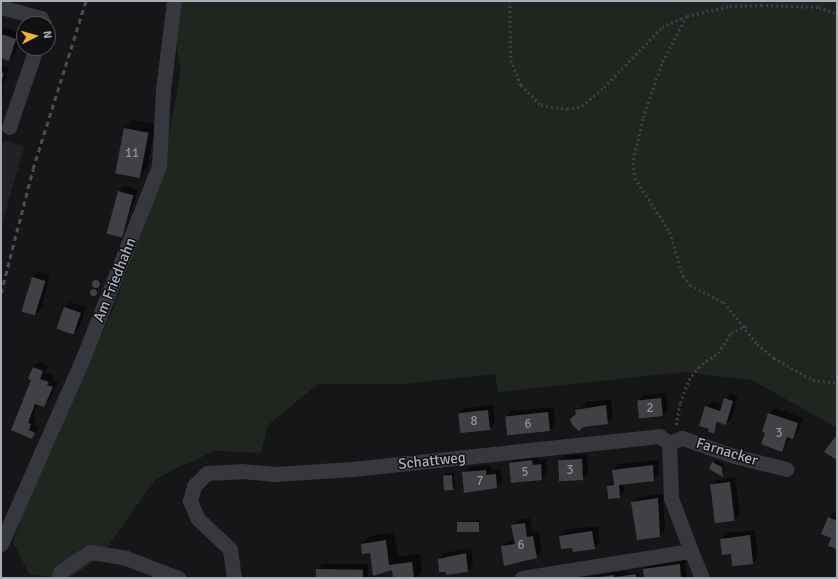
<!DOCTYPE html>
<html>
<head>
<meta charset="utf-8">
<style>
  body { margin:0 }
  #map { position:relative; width:838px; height:579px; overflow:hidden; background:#161618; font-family:Signika,sans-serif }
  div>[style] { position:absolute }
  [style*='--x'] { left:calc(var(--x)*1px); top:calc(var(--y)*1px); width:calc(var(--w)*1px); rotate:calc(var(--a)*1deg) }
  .built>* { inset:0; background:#222225 }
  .green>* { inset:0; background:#1e261f }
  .shadow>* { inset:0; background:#0007 }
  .building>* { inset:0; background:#404145; transform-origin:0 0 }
  .round { border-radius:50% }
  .path>* { height:2.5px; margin-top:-1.25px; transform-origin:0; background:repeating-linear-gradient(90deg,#3d3f44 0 2px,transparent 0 5px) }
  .minor>* { height:15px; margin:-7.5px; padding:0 7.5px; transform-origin:7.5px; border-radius:7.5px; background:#37383d }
  .rail>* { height:3px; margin-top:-1.5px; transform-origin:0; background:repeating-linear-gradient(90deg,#4a4c52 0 5px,transparent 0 9px) }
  span { translate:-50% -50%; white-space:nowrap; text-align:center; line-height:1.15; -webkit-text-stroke:3px #111113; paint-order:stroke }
  .number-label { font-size:13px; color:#8e929b }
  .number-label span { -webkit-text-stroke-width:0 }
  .street-label { font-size:15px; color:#a8adb8 }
  .frame { position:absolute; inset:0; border:2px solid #a8adb8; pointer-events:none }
  .north { position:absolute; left:16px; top:16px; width:40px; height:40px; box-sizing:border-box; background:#111113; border:1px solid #4d4f55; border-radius:50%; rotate:84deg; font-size:11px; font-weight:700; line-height:16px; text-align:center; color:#a8adb8 }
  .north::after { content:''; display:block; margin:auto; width:14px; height:18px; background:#f2b134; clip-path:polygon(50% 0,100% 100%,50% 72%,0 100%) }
</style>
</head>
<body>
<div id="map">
  <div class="built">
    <div style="clip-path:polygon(1px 139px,24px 147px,1px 228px)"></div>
  </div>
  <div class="green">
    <div style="clip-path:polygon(181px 1px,837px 1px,837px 428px,752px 380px,684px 372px,498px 392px,495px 374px,403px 384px,318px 384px,268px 425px,261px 453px,215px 451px,177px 468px,156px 479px,99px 558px,69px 578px,30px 575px,13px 543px,27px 500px,114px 307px,164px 164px,181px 68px,175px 41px)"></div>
  </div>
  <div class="shadow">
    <div style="clip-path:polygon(1px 27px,21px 33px,15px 54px,9px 60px,1px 57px)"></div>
    <div style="clip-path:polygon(1px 66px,9px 68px,1px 89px)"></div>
    <div style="clip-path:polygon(1px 91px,4px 92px,1px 98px)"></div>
    <div style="clip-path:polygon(133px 120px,156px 125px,147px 168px,139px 177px,125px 128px)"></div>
    <div style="clip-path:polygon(1px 122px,5px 123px,1px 136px)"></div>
    <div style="clip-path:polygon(1px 139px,4px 140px,1px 148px)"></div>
    <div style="clip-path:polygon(124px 186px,138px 190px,124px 230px,118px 236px,119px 191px)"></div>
    <div style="clip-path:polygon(38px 272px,50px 275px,41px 310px,35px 315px,33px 277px)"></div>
    <div style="clip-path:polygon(99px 279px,102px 282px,97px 286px,98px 290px,92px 294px,91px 291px,96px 288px,94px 283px)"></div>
    <div style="clip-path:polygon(70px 302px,86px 307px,79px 328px,74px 333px,64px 308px)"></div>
    <div style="clip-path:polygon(39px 362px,48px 366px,45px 373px,54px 376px,52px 380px,58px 382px,49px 400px,43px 405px,38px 403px,33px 417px,36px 419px,34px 425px,39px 427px,32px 438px,12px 430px,32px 379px,33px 367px)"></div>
    <div style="clip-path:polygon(666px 393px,668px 409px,663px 415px,638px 400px,643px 395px)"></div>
    <div style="clip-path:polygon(730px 393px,738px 396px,731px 419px,726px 424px,720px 422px,713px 432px,706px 407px,712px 402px,723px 405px)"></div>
    <div style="clip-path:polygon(611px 400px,613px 417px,608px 423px,583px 426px,571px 419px,587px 402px)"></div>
    <div style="clip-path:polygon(493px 405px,495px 423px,489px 429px,459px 413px,465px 408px)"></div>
    <div style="clip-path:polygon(554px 407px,555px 425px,550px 430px,506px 417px,511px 411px)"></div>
    <div style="clip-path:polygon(775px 408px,803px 418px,798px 433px,790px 437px,782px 450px,763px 431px,769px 413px)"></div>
    <div style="clip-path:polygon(587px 454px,588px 473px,582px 479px,559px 460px,565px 455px)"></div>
    <div style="clip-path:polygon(537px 455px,538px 460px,546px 459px,547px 473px,542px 479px,510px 463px,515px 458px)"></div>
    <div style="clip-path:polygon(658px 460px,659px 474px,654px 480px,624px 483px,625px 491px,620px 497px,608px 486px,614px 480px,613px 470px,618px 464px)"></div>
    <div style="clip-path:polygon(716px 460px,724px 464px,723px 475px,710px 468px)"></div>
    <div style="clip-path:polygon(491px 465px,491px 470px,501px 469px,502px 482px,497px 487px,463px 472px,469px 467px)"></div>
    <div style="clip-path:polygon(446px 473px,454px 473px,455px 487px,453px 489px,445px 490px,444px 476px)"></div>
    <div style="clip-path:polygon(735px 477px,740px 514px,734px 520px,711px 485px,717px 480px)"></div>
    <div style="clip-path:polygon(663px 494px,665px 530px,660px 536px,633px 502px,638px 497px)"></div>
    <div style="clip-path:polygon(834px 512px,837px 513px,837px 548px,829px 518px)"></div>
    <div style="clip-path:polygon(530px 518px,532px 532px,538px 531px,542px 552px,529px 561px,505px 565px,502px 547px,507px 541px,515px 540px,513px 526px,518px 520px)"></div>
    <div style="clip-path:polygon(481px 520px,479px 531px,458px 524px,461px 521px)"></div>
    <div style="clip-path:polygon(598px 526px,600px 542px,594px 548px,573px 546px,560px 536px,565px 530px)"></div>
    <div style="clip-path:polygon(755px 530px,758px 557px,753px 563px,732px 553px,721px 539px,727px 533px)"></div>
    <div style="clip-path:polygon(394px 532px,398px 557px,420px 554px,422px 572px,416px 578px,394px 578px,393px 569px,375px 575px,375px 578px,317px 578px,317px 569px,323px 564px,368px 564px,368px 576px,373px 575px,370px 552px,362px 544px,370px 536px)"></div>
    <div style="clip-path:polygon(471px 548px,473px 566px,468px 571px,447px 570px,439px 559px,444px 553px)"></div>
    <div style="clip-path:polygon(685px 559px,687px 578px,645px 578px,644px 569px,649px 564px)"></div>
    <div style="clip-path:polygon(628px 571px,628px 574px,638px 572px,639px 578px,572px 578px)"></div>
  </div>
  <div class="building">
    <div style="clip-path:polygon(1px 34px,16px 39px,9px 61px,1px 58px)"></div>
    <div style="clip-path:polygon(1px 72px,4px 73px,1px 83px)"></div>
    <div style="left:124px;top:128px;width:25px;height:46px;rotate:11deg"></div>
    <div style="left:118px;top:191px;width:16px;height:44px;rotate:15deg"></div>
    <div style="left:32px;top:277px;width:14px;height:36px;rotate:17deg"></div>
    <div class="round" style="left:92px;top:280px;width:8px;height:8px"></div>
    <div class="round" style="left:89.5px;top:288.5px;width:7px;height:7px"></div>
    <div style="left:64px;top:307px;width:18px;height:23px;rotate:19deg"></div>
    <div style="clip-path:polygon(33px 367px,43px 371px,40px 379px,49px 382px,47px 385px,53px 387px,44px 407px,35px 404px,28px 423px,31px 424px,29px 430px,35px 433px,32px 439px,11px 430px,31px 380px,28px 379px)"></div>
    <div style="left:661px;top:398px;width:18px;height:24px;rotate:84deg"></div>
    <div style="clip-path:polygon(724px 398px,733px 401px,726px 425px,717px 422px,714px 433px,708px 432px,709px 429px,699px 426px,705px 406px,720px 411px)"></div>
    <div style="clip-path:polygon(606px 405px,608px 424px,583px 427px,579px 431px,573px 426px,570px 419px,576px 414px,575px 410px)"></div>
    <div style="left:488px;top:410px;width:20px;height:30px;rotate:84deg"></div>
    <div style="left:548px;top:412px;width:19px;height:43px;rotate:84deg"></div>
    <div style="clip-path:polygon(768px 413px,798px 423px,793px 439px,787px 437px,782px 452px,761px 444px,765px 433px,762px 432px)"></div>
    <div style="clip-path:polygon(835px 437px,837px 439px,837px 460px,824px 452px)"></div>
    <div style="left:582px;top:459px;width:21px;height:24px;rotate:87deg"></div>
    <div style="clip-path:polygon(532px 460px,533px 465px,541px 464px,542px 480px,511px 483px,509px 463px)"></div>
    <div style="clip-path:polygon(712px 462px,722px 467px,723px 477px,709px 469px)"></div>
    <div style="clip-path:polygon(653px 465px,654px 481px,619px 485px,620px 498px,608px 499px,607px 486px,614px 485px,612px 470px)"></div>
    <div style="clip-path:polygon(486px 470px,486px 475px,496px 474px,497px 488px,464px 493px,462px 472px)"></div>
    <div style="left:452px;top:475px;width:15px;height:9px;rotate:86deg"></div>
    <div style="left:730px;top:482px;width:39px;height:20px;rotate:83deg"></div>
    <div style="clip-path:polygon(658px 498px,660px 537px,637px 540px,631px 502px)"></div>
    <div style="clip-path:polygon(828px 517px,837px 521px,837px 549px,828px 546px,831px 538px,821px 534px)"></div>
    <div style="left:479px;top:522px;width:10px;height:22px;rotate:90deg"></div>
    <div style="clip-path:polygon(525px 523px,527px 537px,533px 536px,537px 558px,504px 566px,501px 546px,515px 544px,511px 525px)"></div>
    <div style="clip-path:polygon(592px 531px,595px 549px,573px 552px,572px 548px,561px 549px,559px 536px)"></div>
    <div style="clip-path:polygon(750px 535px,753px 564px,732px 566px,731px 554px,722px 555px,720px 539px)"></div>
    <div style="clip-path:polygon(386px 540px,389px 565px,412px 562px,414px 578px,393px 578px,392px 570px,373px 576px,370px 553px,362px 554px,361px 544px)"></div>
    <div style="clip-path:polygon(466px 553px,468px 572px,446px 575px,446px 572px,439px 572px,438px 559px)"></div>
    <div style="clip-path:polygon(680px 564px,681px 578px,644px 578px,643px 569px)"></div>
    <div style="left:316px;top:569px;width:47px;height:9px;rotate:1deg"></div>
    <div style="clip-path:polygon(636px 574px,636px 578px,615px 578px,615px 577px)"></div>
    <div style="clip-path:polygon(614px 575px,614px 578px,598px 578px,598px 577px)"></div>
  </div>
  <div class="path">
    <div style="--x:510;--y:1;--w:59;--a:89"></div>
    <div style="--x:511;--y:60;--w:27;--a:68"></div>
    <div style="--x:521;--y:85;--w:28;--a:45"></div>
    <div style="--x:541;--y:105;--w:26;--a:9"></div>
    <div style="--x:567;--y:109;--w:15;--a:-11"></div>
    <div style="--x:582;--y:106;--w:29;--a:-41"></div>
    <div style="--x:604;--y:87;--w:83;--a:-46"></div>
    <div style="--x:662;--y:27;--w:27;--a:-24"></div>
    <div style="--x:687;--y:16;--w:44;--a:-13.1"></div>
    <div style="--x:730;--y:6;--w:31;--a:-2"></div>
    <div style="--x:761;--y:5;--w:58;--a:2"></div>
    <div style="--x:819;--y:7;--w:19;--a:21"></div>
    <div style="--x:687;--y:16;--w:54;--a:117.5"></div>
    <div style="--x:662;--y:64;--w:58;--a:109.1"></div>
    <div style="--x:643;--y:119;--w:45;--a:102.8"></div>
    <div style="--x:633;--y:163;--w:15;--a:82"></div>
    <div style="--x:635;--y:178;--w:64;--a:57.1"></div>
    <div style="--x:670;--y:232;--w:46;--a:73.5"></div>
    <div style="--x:683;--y:276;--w:11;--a:52"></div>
    <div style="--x:690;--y:285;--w:38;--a:27"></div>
    <div style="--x:724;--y:302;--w:53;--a:51.8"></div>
    <div style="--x:757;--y:344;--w:22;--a:39"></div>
    <div style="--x:774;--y:358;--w:45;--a:29.4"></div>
    <div style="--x:813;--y:380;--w:24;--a:7"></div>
    <div style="--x:676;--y:425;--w:22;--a:-80"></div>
    <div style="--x:680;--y:403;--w:25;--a:-69"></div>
    <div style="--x:689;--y:380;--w:16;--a:-55"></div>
    <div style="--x:698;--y:367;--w:24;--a:-35"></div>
    <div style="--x:718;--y:353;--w:24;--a:-57"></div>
    <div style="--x:731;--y:333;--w:17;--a:-25"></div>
  </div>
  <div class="minor">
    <div style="--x:1;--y:7;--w:41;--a:15.4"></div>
    <div style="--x:41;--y:18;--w:7;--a:63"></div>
    <div style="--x:9;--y:127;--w:83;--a:-71.1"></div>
    <div style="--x:669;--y:443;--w:14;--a:-21"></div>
    <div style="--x:682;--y:438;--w:55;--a:19.1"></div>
    <div style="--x:734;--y:456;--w:54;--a:14"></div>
    <div style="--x:1;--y:544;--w:203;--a:-66.2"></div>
    <div style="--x:83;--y:358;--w:206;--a:-68.4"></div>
    <div style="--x:159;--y:166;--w:77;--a:-87"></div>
    <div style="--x:163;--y:89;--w:89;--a:-82.9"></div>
    <div style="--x:58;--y:578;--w:6;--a:-72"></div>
    <div style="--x:60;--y:572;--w:36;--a:-34"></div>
    <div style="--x:90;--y:552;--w:36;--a:9"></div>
    <div style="--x:126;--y:558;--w:56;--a:21"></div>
    <div style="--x:234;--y:578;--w:29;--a:-98"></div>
    <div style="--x:230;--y:549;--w:44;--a:-136.8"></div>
    <div style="--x:198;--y:519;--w:20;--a:-114"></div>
    <div style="--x:190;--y:501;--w:16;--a:-75"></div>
    <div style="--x:194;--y:486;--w:18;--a:-45"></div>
    <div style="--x:207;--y:473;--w:34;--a:-3"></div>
    <div style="--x:241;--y:471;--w:34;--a:5"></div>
    <div style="--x:275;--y:474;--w:77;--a:-3.7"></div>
    <div style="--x:352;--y:469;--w:309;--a:-6.1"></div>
    <div style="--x:659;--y:436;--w:12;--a:35"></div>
    <div style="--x:669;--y:443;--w:55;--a:87.9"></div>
    <div style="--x:671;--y:498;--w:57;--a:69.3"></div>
    <div style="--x:522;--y:578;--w:171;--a:-9.1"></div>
    <div style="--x:691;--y:551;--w:29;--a:68"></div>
  </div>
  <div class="rail">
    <div style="--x:1;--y:293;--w:128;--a:-75.5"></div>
    <div style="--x:33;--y:169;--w:176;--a:-72.5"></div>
  </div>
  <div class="number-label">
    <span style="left:132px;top:153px">11</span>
    <span style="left:650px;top:408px">2</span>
    <span style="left:474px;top:421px">8</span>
    <span style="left:528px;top:424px">6</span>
    <span style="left:779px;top:433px">3</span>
    <span style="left:570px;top:470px">3</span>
    <span style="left:525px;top:472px">5</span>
    <span style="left:480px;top:481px">7</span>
    <span style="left:521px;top:545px">6</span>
  </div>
  <div class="street-label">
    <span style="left:115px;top:280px;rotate:-68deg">Am Friedhahn</span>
    <span style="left:727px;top:452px;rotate:17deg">Farnacker</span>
    <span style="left:432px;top:461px;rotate:-6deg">Schattweg</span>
  </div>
  <div class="frame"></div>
  <div class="north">N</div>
</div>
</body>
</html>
